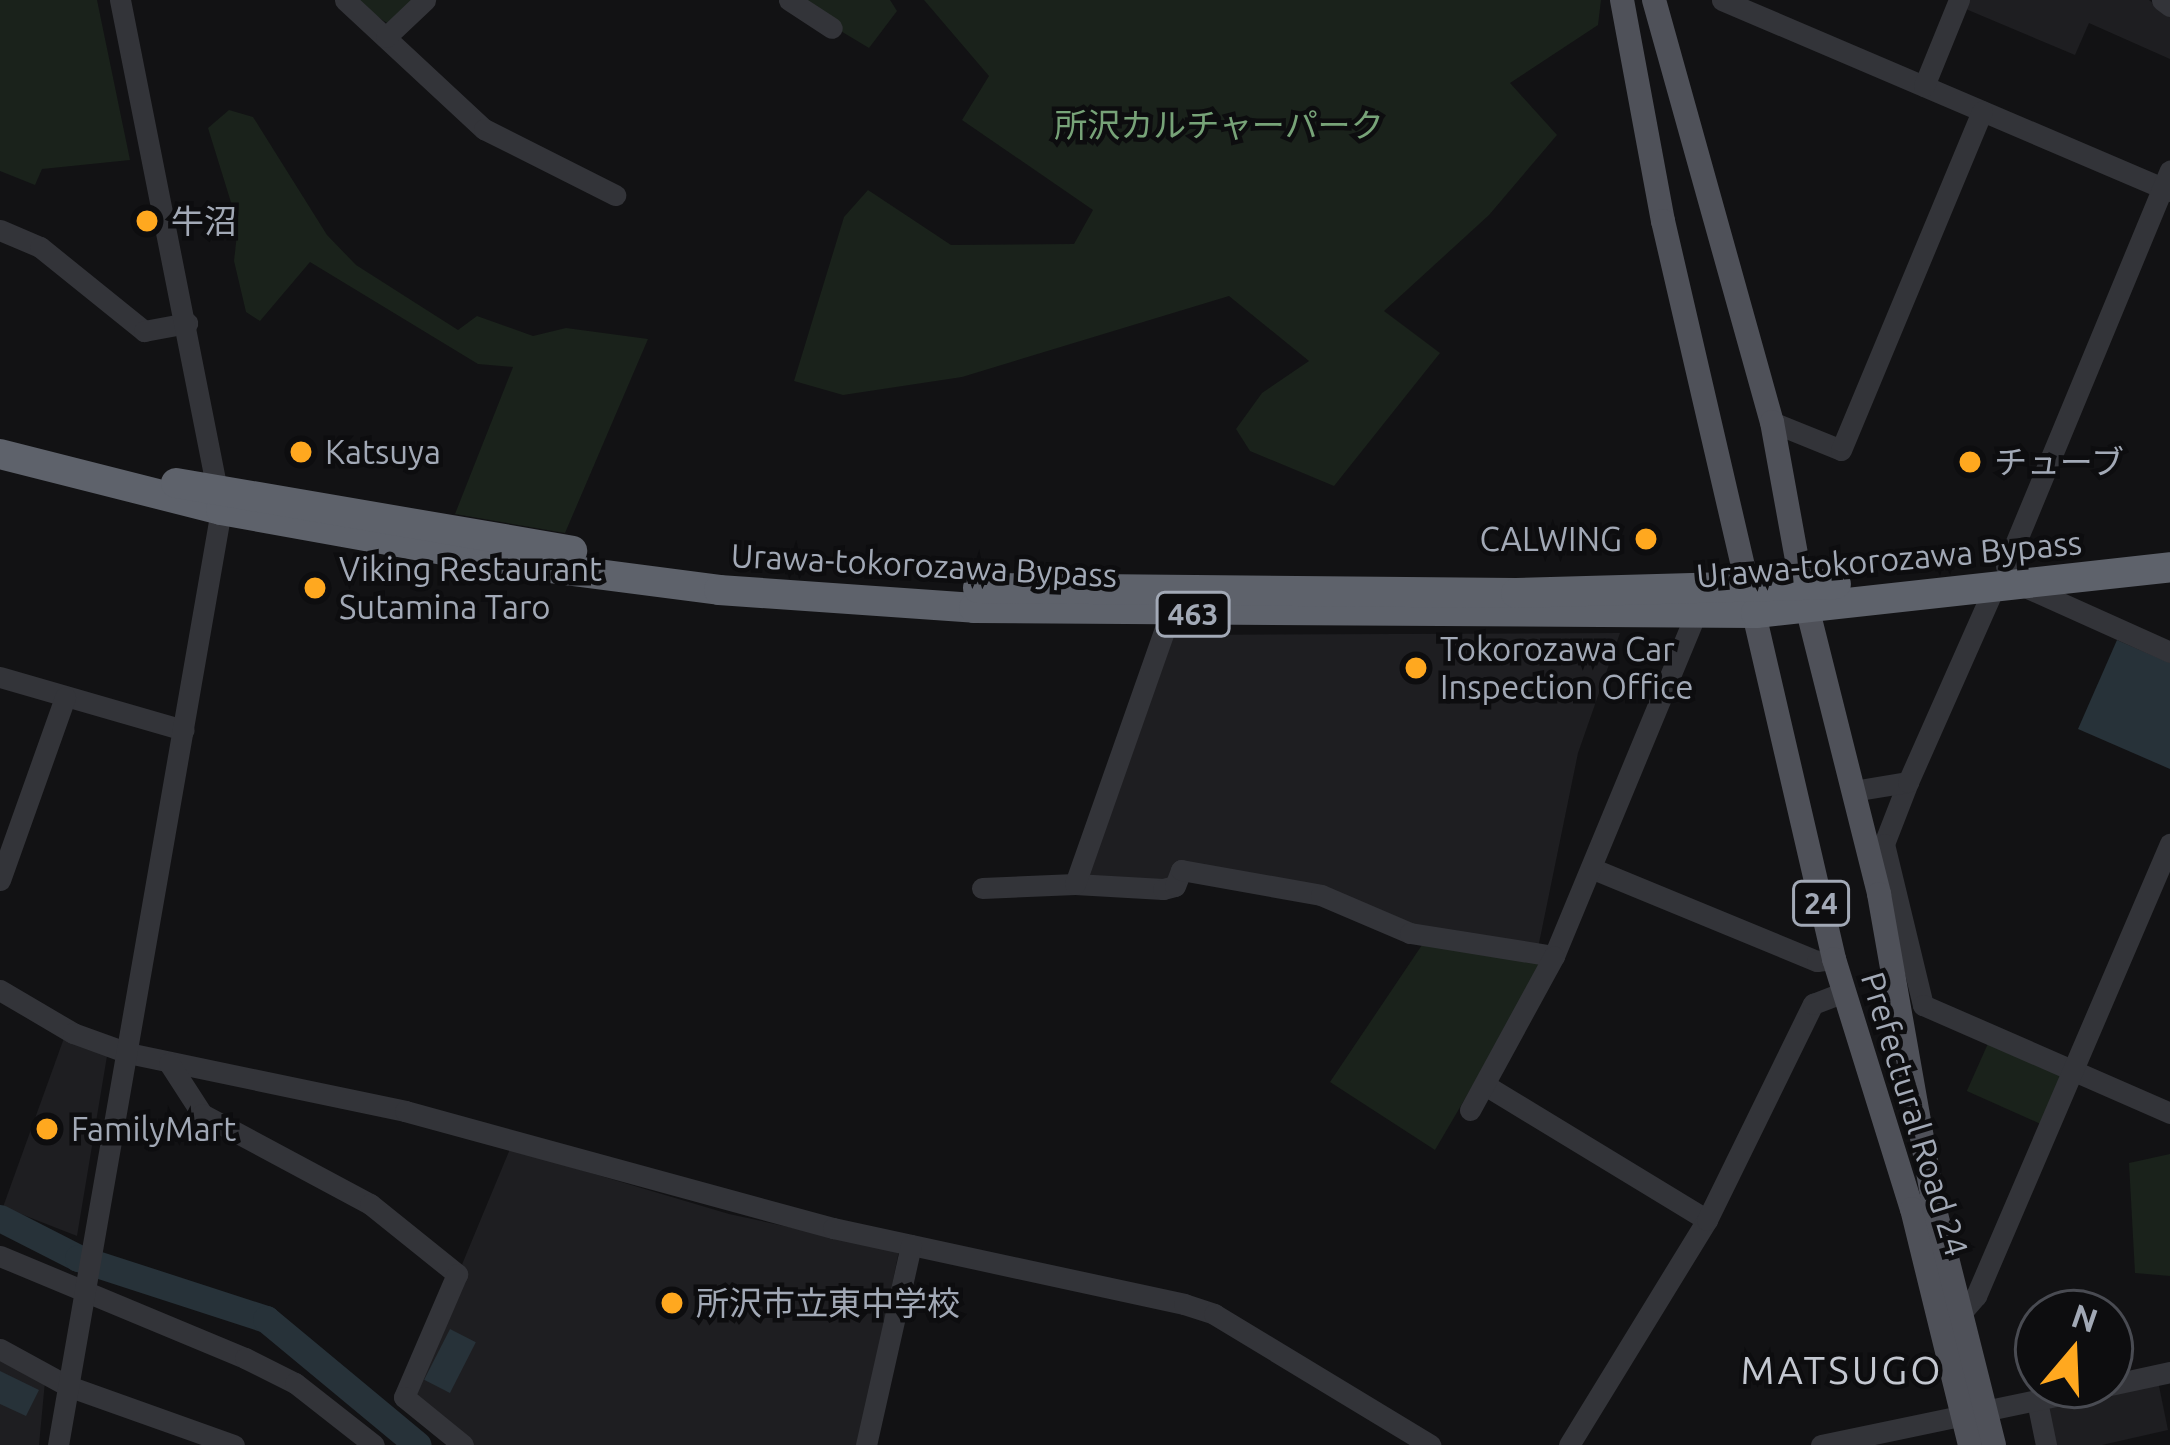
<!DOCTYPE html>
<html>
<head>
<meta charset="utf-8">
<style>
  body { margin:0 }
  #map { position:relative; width:2170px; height:1445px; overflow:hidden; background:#121214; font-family:Ubuntu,"Noto Sans JP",sans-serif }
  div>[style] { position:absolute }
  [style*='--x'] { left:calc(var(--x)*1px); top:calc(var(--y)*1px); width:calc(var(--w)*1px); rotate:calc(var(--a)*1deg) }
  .built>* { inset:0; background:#1e1e21 }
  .green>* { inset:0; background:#1a221b; transform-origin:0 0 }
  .water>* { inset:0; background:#273239; transform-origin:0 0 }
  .river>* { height:27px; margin:-13.5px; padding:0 13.5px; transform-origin:13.5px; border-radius:13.5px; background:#273239 }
  .minor>* { height:21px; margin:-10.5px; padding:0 10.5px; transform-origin:10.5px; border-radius:10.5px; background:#333439 }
  .major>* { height:24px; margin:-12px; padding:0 12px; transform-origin:12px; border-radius:12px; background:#4f5159 }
  .highway>* { height:30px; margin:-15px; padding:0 15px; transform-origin:15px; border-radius:15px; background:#5e626b }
  .dots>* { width:33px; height:33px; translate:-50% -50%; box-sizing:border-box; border:6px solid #0d0d0f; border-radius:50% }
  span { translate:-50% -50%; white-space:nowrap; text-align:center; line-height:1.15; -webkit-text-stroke:9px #0d0d0f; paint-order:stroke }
  .shield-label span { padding:3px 9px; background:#0d0d0f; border:3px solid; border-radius:9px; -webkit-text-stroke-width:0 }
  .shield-label { font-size:30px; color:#a2a9b6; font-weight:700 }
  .park-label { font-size:33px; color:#77a378 }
  .poi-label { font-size:33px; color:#a2a9b6 }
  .left { translate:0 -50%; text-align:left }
  .right { translate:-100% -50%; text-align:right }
  .street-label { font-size:33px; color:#a2a9b6 }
  .quarter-label { font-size:39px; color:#c4c8d1; letter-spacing:3px }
  .north { position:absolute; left:2014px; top:1289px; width:120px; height:120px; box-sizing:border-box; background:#0d0d0f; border:3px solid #494b52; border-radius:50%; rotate:19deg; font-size:33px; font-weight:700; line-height:48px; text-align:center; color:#a2a9b6 }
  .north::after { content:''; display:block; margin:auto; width:42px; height:54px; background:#ffa81f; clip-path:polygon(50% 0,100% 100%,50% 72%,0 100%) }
</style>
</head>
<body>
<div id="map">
  <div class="built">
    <div style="clip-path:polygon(1964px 0,2149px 0,2170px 16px,2170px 59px,2089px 23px,2075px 55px,1961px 7px)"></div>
    <div style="clip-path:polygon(1620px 633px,1578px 753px,1537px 953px,1410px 933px,1321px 895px,1182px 870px,1175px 886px,1082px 881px,1169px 635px)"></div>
    <div style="clip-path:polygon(64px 1038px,107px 1056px,77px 1236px,3px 1207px)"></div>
    <div style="clip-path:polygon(510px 1149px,729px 1214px,899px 1251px,859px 1445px,474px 1445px,409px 1392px)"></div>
    <div style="clip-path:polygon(0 1358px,45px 1381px,39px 1445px,0 1445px)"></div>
    <div style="clip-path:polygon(2158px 1381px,2168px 1430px,2102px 1445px,2055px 1445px,2047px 1412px,2054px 1402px)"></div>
  </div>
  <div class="green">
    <div style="clip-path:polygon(0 0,97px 0,130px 160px,42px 169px,35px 185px,0 171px)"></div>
    <div style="clip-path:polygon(352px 0,418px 0,387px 23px)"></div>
    <div style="clip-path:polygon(789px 0,890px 0,897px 11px,869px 48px)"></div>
    <div style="clip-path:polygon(924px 0,1601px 0,1598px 25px,1510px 83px,1557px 135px,1489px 215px,1384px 311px,1440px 353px,1334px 486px,1250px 451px,1236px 429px,1262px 393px,1309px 361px,1229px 296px,962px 377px,843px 395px,794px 381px,844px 217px,868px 190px,951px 245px,1074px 244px,1093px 210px,962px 120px,989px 76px)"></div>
    <div style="clip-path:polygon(229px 110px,253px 117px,327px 235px,356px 265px,458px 330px,477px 316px,533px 336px,566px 328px,648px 339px,565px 533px,455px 514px,513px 367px,478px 364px,310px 262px,260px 321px,246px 312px,234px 261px,238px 225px,208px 128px)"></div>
    <div style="clip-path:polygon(1422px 945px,1545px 962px,1435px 1150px,1330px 1082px)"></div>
    <div style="left:1990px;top:1039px;width:85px;height:57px;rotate:24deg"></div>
    <div style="clip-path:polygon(2170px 1154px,2170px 1276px,2135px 1273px,2129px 1163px)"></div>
  </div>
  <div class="water">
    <div style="clip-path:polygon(2117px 640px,2170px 663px,2170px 769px,2078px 729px)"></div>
    <div style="left:450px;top:1329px;width:29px;height:57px;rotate:27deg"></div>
    <div style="clip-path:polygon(0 1371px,39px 1390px,26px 1416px,0 1404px)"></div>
  </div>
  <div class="river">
    <div style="--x:0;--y:1218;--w:88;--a:27.1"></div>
    <div style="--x:78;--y:1258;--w:198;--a:18"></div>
    <div style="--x:266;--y:1319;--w:197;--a:39.7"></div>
  </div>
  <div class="minor">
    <div style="--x:345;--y:0;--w:190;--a:42.9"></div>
    <div style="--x:484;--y:129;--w:147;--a:26.7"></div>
    <div style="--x:789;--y:0;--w:51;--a:33.1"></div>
    <div style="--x:1722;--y:0;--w:487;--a:23.1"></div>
    <div style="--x:2162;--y:0;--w:10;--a:37"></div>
    <div style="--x:386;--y:37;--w:54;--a:-43.5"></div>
    <div style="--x:1924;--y:86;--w:93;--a:-67.9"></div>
    <div style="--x:0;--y:230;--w:43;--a:23"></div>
    <div style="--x:40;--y:247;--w:134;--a:38.9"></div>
    <div style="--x:144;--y:331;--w:44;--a:-10.5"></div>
    <div style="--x:1772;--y:422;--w:74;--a:22.1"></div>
    <div style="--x:1841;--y:450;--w:367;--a:-67.4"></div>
    <div style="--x:2006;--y:566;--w:428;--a:-67.5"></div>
    <div style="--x:2023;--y:586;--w:161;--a:24.2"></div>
    <div style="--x:0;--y:677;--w:191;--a:16.1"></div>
    <div style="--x:1908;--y:782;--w:66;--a:111.2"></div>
    <div style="--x:1884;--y:844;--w:166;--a:76.4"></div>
    <div style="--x:1923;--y:1005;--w:270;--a:23.6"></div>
    <div style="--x:1853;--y:791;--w:56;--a:-9.3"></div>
    <div style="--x:1908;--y:782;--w:214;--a:-66.1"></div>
    <div style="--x:1591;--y:868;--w:244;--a:22.4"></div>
    <div style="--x:1817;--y:961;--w:17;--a:-7"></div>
    <div style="--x:0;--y:880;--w:194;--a:-70.4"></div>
    <div style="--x:1075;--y:884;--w:88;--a:3.3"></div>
    <div style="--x:1163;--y:889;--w:12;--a:-14"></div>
    <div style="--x:1175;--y:886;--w:17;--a:-69"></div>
    <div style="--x:1181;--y:870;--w:142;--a:10.1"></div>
    <div style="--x:1321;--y:895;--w:97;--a:23.1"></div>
    <div style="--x:1410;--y:933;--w:146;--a:9.1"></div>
    <div style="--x:1554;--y:956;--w:370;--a:-67.5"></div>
    <div style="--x:982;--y:888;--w:93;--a:-2.5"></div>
    <div style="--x:1075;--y:884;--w:286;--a:-70.6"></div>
    <div style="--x:0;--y:990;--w:85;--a:30.5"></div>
    <div style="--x:73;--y:1033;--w:59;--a:20"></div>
    <div style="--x:128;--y:1053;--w:283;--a:11.8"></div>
    <div style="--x:405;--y:1111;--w:444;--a:15.3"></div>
    <div style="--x:833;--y:1228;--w:359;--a:12.2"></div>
    <div style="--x:1184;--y:1304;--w:32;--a:18"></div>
    <div style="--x:1214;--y:1314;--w:253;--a:31.2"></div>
    <div style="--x:169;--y:1063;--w:61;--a:57.1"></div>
    <div style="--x:202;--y:1114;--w:191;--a:28.2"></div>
    <div style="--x:370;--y:1204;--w:112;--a:38.8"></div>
    <div style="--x:457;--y:1274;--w:134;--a:113.3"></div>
    <div style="--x:404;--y:1397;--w:76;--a:39.1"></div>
    <div style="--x:1485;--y:1085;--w:260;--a:31.3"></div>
    <div style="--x:1470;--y:1110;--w:175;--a:-61.4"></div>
    <div style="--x:0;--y:1256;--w:265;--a:22.6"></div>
    <div style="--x:245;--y:1358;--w:56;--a:26.6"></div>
    <div style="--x:295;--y:1383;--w:100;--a:38.1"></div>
    <div style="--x:1961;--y:1313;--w:23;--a:-49"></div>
    <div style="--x:1976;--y:1296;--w:492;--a:-66.8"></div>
    <div style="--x:0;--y:1349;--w:77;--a:28.6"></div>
    <div style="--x:68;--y:1386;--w:176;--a:19.6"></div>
    <div style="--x:2110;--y:1385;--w:61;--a:-12.2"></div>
    <div style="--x:2037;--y:1401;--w:45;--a:78.4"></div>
    <div style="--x:58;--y:1445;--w:949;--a:-80.11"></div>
    <div style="--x:221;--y:510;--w:520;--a:-101.2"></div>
    <div style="--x:866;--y:1445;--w:205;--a:-77.3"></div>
    <div style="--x:1569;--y:1445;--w:264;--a:-58.5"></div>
    <div style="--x:1707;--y:1220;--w:241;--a:-63.9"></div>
    <div style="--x:1813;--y:1004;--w:33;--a:-21"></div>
    <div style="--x:1821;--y:1445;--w:294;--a:-11.8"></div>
  </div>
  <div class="major">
    <div style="--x:1622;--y:0;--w:225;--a:79.5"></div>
    <div style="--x:1663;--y:221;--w:758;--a:76.95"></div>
    <div style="--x:1834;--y:959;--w:262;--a:72.7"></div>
    <div style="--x:1912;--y:1209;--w:243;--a:76.2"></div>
    <div style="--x:1654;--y:0;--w:438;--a:74.4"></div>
    <div style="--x:1772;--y:422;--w:168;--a:79.7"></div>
    <div style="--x:1802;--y:587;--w:317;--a:75.9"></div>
    <div style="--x:1879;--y:894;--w:321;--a:80"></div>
    <div style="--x:1935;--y:1210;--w:242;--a:75.9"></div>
  </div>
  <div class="highway">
    <div style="--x:0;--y:454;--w:228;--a:14.2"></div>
    <div style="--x:221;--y:510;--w:304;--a:10.2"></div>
    <div style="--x:520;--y:564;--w:201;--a:7.4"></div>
    <div style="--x:719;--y:590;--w:256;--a:4"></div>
    <div style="--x:974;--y:608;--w:782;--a:0.37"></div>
    <div style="--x:1756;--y:613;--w:417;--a:-6.3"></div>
    <div style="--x:176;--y:483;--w:402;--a:9.7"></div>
    <div style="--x:978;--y:588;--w:538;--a:0.53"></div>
    <div style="--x:1516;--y:593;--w:320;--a:-1.6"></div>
  </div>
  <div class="dots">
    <div style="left:147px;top:221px;background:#ffa81f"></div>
    <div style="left:301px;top:452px;background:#ffa81f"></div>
    <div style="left:1970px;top:462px;background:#ffa81f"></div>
    <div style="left:1646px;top:539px;background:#ffa81f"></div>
    <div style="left:315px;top:588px;background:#ffa81f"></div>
    <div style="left:1416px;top:668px;background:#ffa81f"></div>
    <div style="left:47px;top:1129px;background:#ffa81f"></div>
    <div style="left:672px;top:1303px;background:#ffa81f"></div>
  </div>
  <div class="shield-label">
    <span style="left:1193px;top:614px">463</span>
    <span style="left:1821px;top:903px">24</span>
  </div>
  <div class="park-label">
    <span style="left:1219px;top:125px">所沢カルチャーパーク</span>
  </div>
  <div class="poi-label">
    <span class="left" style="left:171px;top:221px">牛沼</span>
    <span class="left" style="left:325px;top:452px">Katsuya</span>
    <span class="left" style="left:1994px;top:462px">チューブ</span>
    <span class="right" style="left:1622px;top:539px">CALWING</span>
    <span class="left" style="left:339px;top:588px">Viking Restaurant<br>Sutamina Taro</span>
    <span class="left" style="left:1440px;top:668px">Tokorozawa Car<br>Inspection Office</span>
    <span class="left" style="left:71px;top:1129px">FamilyMart</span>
    <span class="left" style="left:696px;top:1303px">所沢市立東中学校</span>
  </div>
  <div class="street-label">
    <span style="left:1889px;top:559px;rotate:-5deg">Urawa-tokorozawa Bypass</span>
    <span style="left:924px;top:565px;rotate:3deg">Urawa-tokorozawa Bypass</span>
    <span style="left:1915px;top:1114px;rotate:73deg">Prefectural Road 24</span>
  </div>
  <div class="quarter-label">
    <span style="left:1842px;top:1370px">MATSUGO</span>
  </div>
  <div class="north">N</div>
</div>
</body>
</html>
